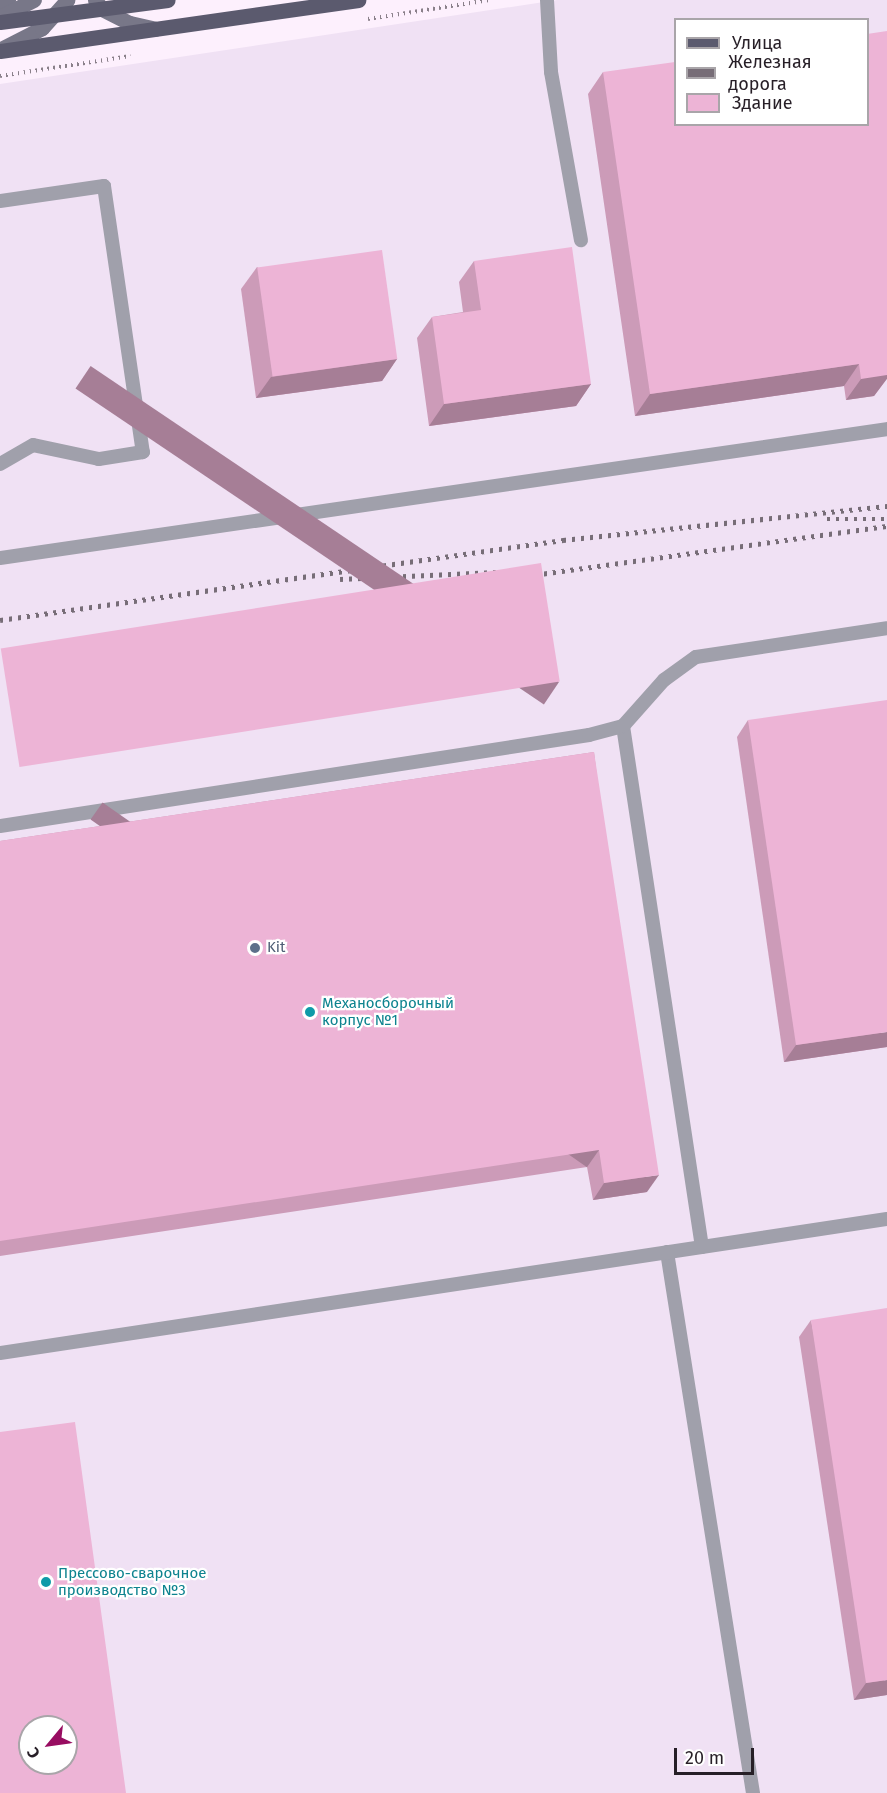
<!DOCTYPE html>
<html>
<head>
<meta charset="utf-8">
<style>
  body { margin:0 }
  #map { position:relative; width:887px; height:1793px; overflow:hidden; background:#fdf0fd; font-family:"Fira Sans",sans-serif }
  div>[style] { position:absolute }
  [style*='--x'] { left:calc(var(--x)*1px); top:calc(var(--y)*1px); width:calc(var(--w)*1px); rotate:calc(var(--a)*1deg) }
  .industrial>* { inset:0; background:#f0e1f4 }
  .path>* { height:4px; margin-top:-2px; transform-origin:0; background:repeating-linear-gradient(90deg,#8a808a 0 1.5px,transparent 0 6px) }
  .lane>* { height:14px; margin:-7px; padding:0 7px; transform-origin:7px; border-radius:7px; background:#a0a0ab }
  .secondary>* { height:15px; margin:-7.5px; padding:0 7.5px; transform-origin:7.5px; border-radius:7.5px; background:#787788 }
  .primary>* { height:15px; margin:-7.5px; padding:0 7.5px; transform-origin:7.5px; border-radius:7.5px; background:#5b5a6e }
  .rail>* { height:4.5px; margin-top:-2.25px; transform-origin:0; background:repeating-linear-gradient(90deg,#776d77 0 3px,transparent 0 9px) }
  .wall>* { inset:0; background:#cc9bb8 }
  .shaded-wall>* { inset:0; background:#a67e96; transform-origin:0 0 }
  .building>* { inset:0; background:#edb4d6; transform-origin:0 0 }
  .dots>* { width:16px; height:16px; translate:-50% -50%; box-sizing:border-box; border:3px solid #fff; border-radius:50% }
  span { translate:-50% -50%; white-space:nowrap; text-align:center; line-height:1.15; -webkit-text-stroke:4.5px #fff; paint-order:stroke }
  .service-label { font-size:15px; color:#4e5e75 }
  .left { translate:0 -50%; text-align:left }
  .culture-label { font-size:15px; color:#0d838f }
  .legend { position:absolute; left:674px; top:18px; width:195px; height:108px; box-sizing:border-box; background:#fff; border:2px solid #a9a5a9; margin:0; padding:8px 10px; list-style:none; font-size:18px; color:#271f27 }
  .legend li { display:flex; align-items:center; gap:12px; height:30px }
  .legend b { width:30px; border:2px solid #a9a5a9 }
  .north { position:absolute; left:18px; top:1715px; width:60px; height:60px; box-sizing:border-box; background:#fff; border:2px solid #a9a5a9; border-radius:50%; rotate:241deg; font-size:16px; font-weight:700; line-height:24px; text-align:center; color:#271f27 }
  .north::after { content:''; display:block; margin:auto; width:21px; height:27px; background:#980d61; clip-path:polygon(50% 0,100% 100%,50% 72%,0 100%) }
  .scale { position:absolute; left:674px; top:1748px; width:80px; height:27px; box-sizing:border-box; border:3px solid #271f27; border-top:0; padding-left:8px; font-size:18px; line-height:21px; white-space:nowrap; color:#271f27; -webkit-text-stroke:4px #fff; paint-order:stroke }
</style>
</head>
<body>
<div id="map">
  <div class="industrial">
    <div style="clip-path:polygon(evenodd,557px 0,887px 0,887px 1793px,0 1793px,0 84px,557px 0,676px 20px,868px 20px,868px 124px,676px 124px,676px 20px,557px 0,30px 1727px,66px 1727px,66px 1763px,30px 1763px,30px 1727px)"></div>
  </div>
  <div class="path">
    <div style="--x:368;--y:19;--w:123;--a:-8.9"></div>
    <div style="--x:0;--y:76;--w:132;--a:-8.7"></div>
  </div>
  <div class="lane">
    <div style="--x:547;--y:0;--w:72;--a:86.8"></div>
    <div style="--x:551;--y:72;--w:171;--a:79.9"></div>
    <div style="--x:0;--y:201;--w:105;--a:-8.2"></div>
    <div style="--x:104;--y:186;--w:269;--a:81.7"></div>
    <div style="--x:143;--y:452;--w:45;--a:171"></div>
    <div style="--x:99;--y:459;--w:67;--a:-168"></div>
    <div style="--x:33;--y:445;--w:38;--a:150"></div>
    <div style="--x:0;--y:558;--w:896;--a:-8.27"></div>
    <div style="--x:623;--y:726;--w:527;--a:81.38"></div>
    <div style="--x:0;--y:826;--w:596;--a:-8.78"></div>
    <div style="--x:589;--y:735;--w:35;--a:-15"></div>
    <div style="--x:623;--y:726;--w:62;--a:-48.3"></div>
    <div style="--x:664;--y:680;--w:39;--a:-36"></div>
    <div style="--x:696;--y:657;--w:193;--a:-8.6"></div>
    <div style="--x:667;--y:1252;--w:548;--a:80.97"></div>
    <div style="--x:0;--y:1353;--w:897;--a:-8.59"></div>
  </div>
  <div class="secondary">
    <div style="--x:95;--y:0;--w:11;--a:52"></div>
    <div style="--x:102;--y:9;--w:31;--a:27"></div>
    <div style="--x:130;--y:23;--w:26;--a:13"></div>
    <div style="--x:0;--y:4;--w:9;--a:-27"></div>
    <div style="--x:0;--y:17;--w:38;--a:-27"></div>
    <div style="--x:3;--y:48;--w:44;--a:-27.1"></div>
    <div style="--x:42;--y:28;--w:38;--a:-48"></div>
  </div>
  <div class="primary">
    <div style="--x:0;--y:22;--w:169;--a:-7.5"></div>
    <div style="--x:0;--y:51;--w:362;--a:-8.1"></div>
  </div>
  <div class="rail">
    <div style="--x:827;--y:519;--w:60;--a:0"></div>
    <div style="--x:526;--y:576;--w:364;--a:-7.9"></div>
    <div style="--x:340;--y:579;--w:156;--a:-2.6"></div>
    <div style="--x:0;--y:620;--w:569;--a:-8.09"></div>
    <div style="--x:563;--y:540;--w:326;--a:-6"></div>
  </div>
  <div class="wall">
    <div style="clip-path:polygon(603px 72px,886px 380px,874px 396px,846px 400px,844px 386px,635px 416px,588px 94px)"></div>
    <div style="clip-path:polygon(474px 261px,591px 384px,576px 406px,429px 426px,417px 338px,432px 317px,463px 312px,459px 282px)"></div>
    <div style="clip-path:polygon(257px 267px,397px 359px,382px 381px,256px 398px,241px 289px)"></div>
    <div style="clip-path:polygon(748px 720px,887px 1047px,784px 1062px,737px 737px)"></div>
    <div style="clip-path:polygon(594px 752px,647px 1192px,593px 1200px,587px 1167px,0 1256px,0 841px)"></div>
    <div style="clip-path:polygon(811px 1320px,887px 1695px,854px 1700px,799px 1337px)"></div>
  </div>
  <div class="shaded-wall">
    <div style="clip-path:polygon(397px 359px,382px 381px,256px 398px,271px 377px)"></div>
    <div style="clip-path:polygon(887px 360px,887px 379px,886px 380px,874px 396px,846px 400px,861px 379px)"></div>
    <div style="clip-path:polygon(859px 364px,844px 386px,635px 416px,650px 394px)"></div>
    <div style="clip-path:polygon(591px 384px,576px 406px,429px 426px,444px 404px)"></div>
    <div style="left:559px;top:682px;width:27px;height:565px;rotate:124deg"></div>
    <div style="clip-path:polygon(887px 1032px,887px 1047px,784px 1062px,796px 1045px)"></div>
    <div style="left:599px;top:1150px;width:21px;height:606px;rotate:125deg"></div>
    <div style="clip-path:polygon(659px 1175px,647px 1192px,593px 1200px,604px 1183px)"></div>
    <div style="clip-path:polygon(887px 1680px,887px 1695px,854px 1700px,866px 1683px)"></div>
  </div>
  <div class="building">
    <div style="clip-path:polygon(887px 31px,887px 375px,861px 379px,859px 364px,650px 394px,603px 72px,675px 62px,675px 124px,867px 124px,867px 34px)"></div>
    <div style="clip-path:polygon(572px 247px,591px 384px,444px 404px,432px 317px,481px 310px,474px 261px)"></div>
    <div style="left:382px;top:250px;width:110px;height:126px;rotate:82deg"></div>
    <div style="left:541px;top:563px;width:120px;height:547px;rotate:81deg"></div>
    <div style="clip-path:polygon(887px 700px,887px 1032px,796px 1045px,748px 720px)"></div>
    <div style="clip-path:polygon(594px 752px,659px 1175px,604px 1183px,599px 1150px,0 1241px,0 841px)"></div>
    <div style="clip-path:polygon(887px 1308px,887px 1680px,866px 1683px,811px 1320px)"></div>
    <div style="clip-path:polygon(evenodd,75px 1422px,126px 1793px,0 1793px,0 1432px,75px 1422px,30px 1727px,66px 1727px,66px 1763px,30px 1763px,30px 1727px)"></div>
  </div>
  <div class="dots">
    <div style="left:255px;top:948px;background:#5c6f8a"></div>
    <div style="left:310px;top:1012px;background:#0f9aa8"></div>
    <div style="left:46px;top:1582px;background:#0f9aa8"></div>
  </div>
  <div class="service-label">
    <span class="left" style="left:267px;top:948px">Kit</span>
  </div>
  <div class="culture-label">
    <span class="left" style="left:322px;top:1012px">Механосборочный<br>корпус №1</span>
    <span class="left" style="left:58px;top:1582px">Прессово-сварочное<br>производство №3</span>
  </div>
  <ul class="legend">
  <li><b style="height:8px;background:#5b5a6e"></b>Улица</li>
  <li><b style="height:8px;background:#776d77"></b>Железная дорога</li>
  <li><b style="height:16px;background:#edb4d6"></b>Здание</li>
  </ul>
  <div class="north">С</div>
  <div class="scale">20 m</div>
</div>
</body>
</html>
